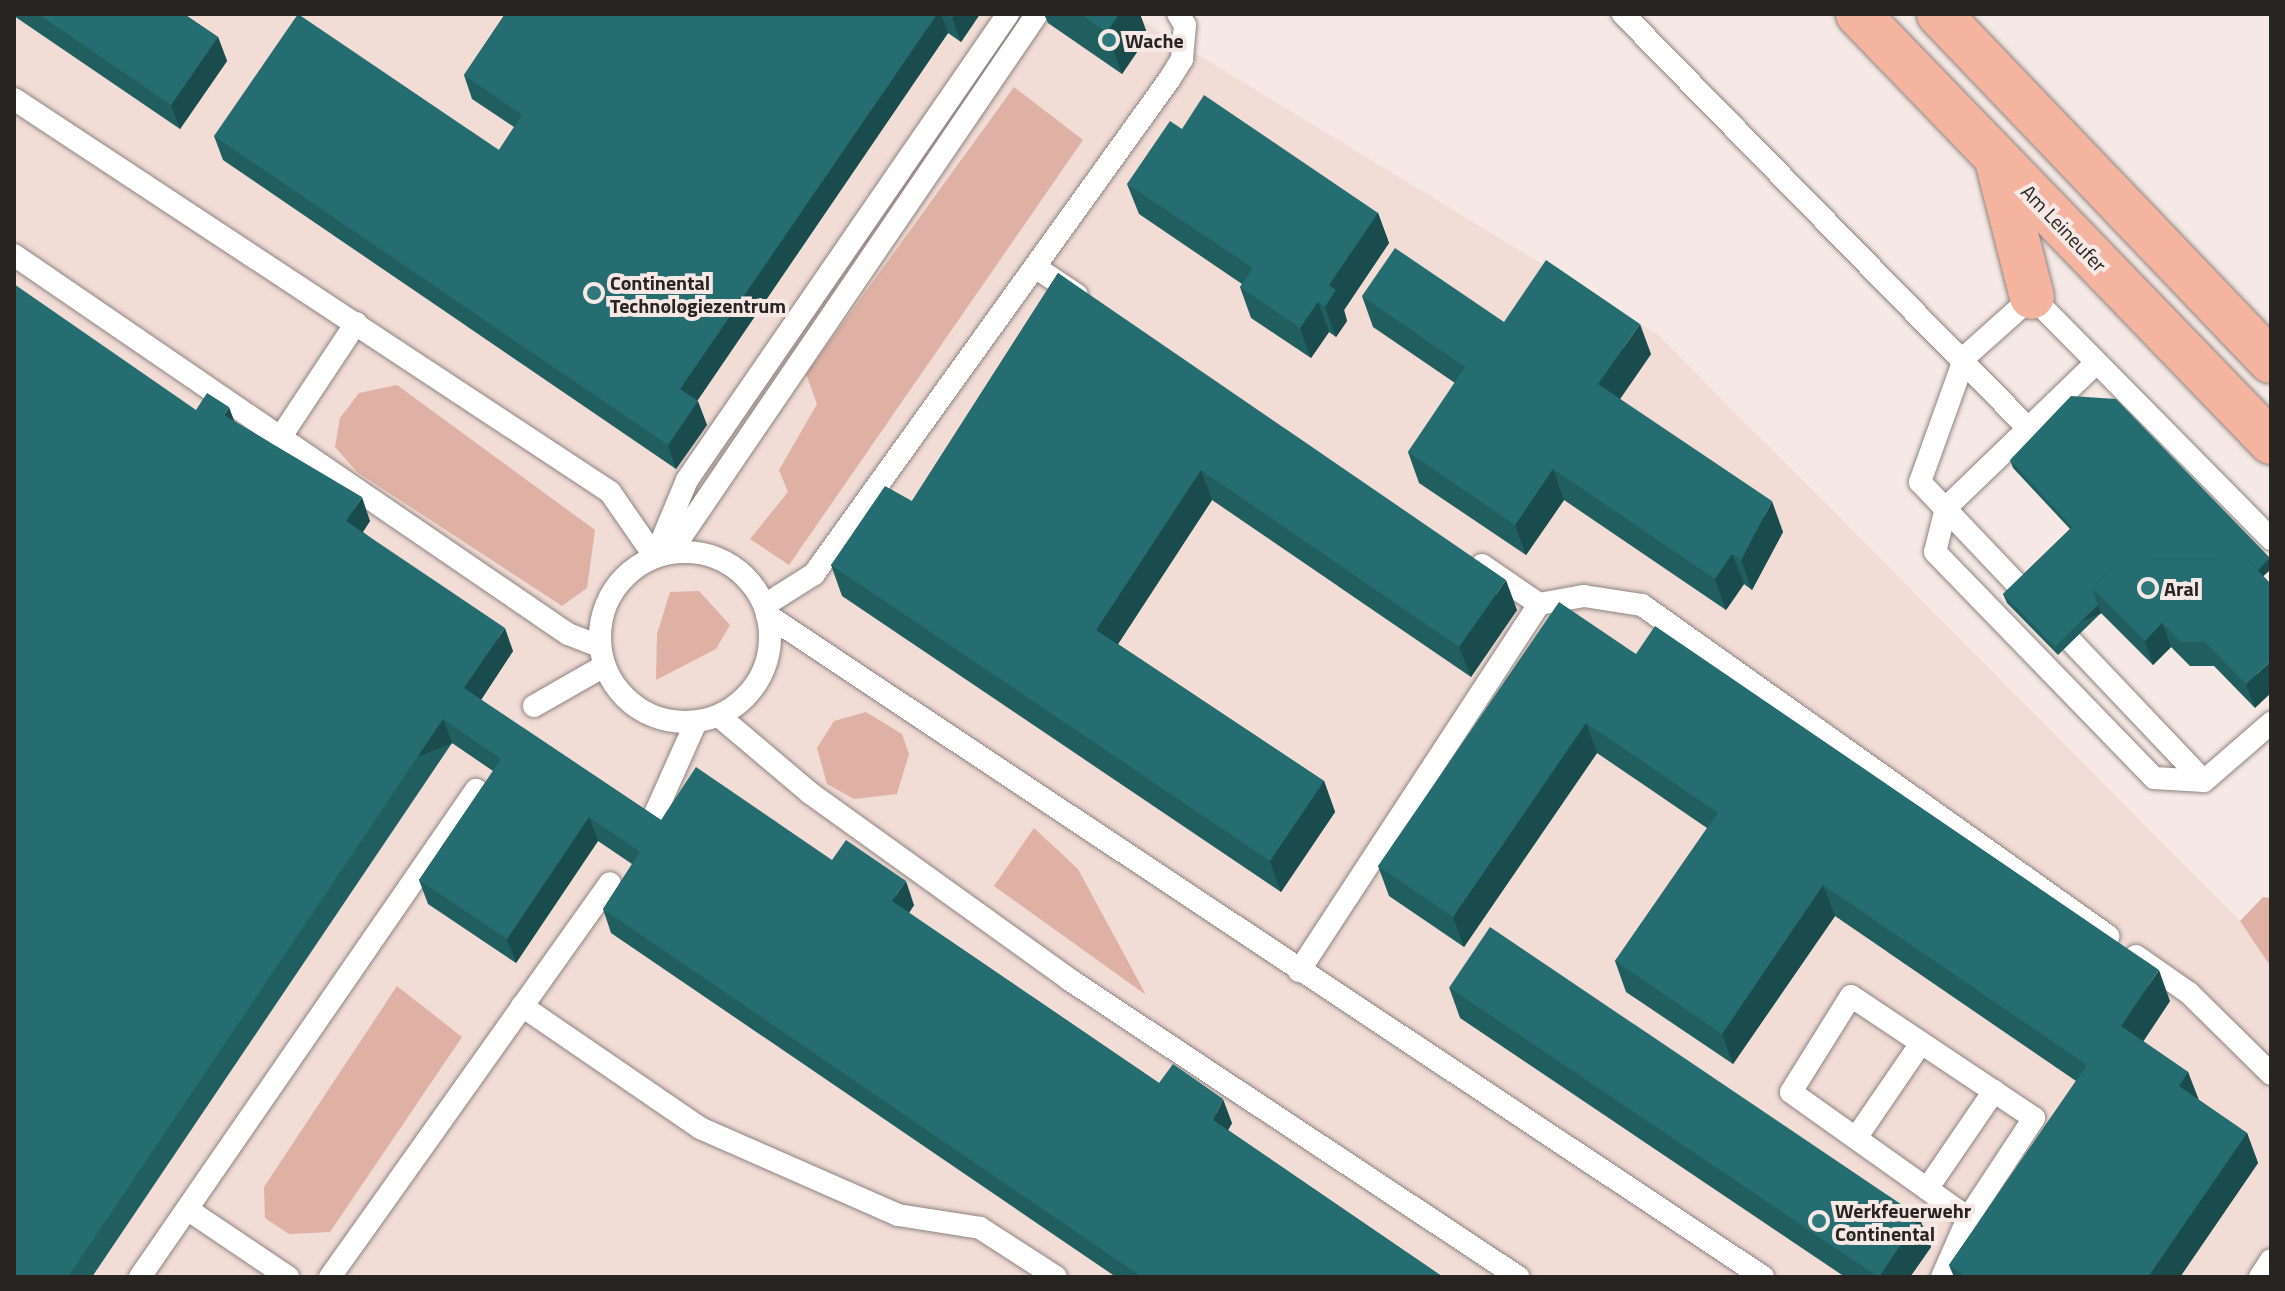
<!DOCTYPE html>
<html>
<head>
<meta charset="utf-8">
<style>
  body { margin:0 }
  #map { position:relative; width:2285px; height:1291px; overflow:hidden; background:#f6e9e5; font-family:"Titillium Web",sans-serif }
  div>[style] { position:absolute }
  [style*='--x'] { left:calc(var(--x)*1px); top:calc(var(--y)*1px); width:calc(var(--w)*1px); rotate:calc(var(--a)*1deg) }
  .built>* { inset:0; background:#f1dcd6 }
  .green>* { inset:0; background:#deb1a4 }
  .roads { filter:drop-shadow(0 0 2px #8e837f) drop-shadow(0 0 2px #8e837f) }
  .lane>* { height:22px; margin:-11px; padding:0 11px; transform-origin:11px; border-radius:11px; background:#fff }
  .lane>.ring { margin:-11px; padding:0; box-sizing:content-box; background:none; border:22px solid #fff; border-radius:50% }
  .highway>* { height:44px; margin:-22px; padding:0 22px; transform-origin:22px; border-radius:22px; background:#f5b4a0 }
  .wall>* { inset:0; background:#205e60 }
  .shaded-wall>* { inset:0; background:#1a4c4e; transform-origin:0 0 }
  .building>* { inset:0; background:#256d70; transform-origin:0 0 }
  .dots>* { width:22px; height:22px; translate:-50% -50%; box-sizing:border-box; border:4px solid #f6e9e5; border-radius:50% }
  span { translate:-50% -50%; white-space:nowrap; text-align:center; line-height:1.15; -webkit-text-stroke:8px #f6e9e5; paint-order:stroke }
  .poi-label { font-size:20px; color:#282422; font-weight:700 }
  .left { translate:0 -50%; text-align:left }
  .street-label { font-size:20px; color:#282422 }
  .frame { position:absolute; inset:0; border:16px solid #282422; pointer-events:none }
</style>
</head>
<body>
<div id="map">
  <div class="built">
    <div style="clip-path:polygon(14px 14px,1131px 14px,1657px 334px,2240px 921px,2271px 967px,2271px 1277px,14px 1277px)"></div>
  </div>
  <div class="green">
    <div style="clip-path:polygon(1014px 87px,1083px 140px,789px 565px,750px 539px,788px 492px,779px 470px,817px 404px,806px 374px)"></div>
    <div style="clip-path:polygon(397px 385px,595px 530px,587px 588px,562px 606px,357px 472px,335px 447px,340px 418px,359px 393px)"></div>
    <div style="clip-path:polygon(699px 591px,730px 625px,716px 649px,656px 680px,657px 634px,670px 592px)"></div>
    <div style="clip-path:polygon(866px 712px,902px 734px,909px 754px,897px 794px,854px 799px,827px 784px,817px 748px,834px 721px)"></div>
    <div style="clip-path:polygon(1034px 828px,1078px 869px,1146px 995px,994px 886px)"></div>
    <div style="clip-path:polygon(2263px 897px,2271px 898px,2271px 967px,2240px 921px)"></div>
    <div style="clip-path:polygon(397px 986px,462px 1037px,330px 1232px,289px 1234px,265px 1218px,264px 1187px)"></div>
  </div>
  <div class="roads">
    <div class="lane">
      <div style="--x:1623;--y:14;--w:579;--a:45.63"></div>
      <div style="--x:14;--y:99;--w:714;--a:33.4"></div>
      <div style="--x:610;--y:492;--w:79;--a:55.3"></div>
      <div style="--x:14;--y:255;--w:671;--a:34.38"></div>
      <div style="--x:568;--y:634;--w:34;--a:21"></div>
      <div style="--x:1035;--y:267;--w:50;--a:33.7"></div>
      <div style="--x:2096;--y:363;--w:209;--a:136"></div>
      <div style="--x:1946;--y:508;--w:45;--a:104"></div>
      <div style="--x:1935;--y:552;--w:315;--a:45.9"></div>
      <div style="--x:2154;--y:778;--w:50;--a:3.4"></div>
      <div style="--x:280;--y:438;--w:138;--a:-56.5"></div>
      <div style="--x:2271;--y:539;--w:340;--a:-134.6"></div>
      <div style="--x:2032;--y:297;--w:90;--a:138.2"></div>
      <div style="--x:1965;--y:357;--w:133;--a:109.8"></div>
      <div style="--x:1920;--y:482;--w:412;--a:46.5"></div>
      <div style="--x:2204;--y:781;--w:89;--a:-40.9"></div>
      <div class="ring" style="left:600px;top:552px;width:148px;height:148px"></div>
      <div style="--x:657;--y:552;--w:78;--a:-67.4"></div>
      <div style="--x:687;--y:480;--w:566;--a:-55.44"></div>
      <div style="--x:670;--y:553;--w:652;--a:-55.75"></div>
      <div style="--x:1482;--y:565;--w:69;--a:34.4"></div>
      <div style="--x:1539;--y:604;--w:46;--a:-10.1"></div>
      <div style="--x:1584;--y:596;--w:59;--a:8.8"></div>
      <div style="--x:1642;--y:605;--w:572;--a:35.39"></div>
      <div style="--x:765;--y:605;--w:58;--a:-32.3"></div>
      <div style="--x:814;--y:574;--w:608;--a:-54.3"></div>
      <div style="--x:1169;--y:80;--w:25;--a:-58"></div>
      <div style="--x:1182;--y:59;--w:34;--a:-85"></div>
      <div style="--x:1185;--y:25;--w:13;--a:-122"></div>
      <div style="--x:767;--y:615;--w:1196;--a:33.61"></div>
      <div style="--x:534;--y:706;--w:81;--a:-29.7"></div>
      <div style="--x:719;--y:716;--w:119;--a:40.2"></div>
      <div style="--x:810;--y:793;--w:320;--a:35.7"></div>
      <div style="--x:1070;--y:980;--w:538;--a:33.54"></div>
      <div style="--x:654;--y:816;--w:103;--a:-65.9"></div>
      <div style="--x:2136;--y:956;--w:65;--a:34.9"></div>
      <div style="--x:2189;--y:993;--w:115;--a:44.6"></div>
      <div style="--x:1299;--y:971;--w:439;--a:-56.8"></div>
      <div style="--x:1851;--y:996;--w:220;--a:33.7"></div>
      <div style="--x:2034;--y:1118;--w:120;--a:123.4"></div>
      <div style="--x:1968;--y:1218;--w:217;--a:-144.6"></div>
      <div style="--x:1791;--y:1092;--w:113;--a:-58"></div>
      <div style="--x:522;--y:1006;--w:216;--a:34.4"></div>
      <div style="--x:700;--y:1128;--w:216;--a:23.7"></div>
      <div style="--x:898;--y:1215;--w:83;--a:9"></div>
      <div style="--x:980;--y:1228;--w:90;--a:32.8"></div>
      <div style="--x:1856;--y:1138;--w:115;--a:-55.6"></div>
      <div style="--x:1927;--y:1189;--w:119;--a:-55.6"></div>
      <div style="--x:187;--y:1209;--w:122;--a:34"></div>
      <div style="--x:140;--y:1277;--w:592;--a:-55.4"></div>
      <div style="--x:330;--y:1277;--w:483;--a:-54.6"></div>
      <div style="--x:1942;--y:1277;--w:64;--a:-66.2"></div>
      <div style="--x:2260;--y:1277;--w:20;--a:-57"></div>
    </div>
    <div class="highway">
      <div style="--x:1858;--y:14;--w:595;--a:46.02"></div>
      <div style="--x:1939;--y:14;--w:480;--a:46.3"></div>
      <div style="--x:1997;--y:160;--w:141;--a:75.7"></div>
    </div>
  </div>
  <div class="wall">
    <div style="clip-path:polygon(14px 14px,184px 14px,218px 37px,227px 61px,180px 129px,14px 16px)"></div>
    <div style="clip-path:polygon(505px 14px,980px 14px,961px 42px,948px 33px,697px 401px,707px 425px,676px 469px,223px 160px,214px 136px,499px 150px,514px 127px,472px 99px,464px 75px)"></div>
    <div style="clip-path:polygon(1044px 14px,1140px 14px,1148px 36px,1122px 74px,1048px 23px)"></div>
    <div style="clip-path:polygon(1182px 129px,1378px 213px,1389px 243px,1344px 310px,1347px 321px,1336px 337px,1329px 332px,1311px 358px,1251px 318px,1240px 287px,1242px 284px,1139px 214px,1127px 184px)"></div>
    <div style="clip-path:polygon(1058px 273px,1517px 610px,1471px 677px,1212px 500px,1118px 644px,1324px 781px,1335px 812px,1281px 892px,842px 596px,831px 565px,912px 501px)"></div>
    <div style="clip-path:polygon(1362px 296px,1504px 322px,1651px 354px,1620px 399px,1783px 532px,1752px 590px,1744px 584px,1726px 610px,1564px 500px,1526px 555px,1419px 483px,1408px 452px,1455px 383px,1373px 327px)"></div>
    <div style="clip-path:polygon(196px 410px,234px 421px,370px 521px,363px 532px,513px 651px,481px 700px,661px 820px,832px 860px,914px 905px,909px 913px,1159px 1083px,1232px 1123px,1228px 1130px,1443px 1277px,1116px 1277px,611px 933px,603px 909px,632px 864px,598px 841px,516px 963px,428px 904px,419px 880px,493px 771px,452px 743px,92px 1277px,14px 1277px)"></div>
    <div style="clip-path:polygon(2010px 460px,2270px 558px,2271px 569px,2263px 576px,2255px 708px,2214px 666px,2190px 666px,2171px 647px,2153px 665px,2101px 613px,2058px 655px,2007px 603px,2003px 594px,2070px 529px,2013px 468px)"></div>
    <div style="clip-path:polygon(1636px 654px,2170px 1001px,2143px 1041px,2188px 1072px,2199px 1100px,2247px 1133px,2258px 1163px,2180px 1277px,1954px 1277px,1949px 1265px,2076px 1081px,1835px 916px,1733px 1064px,1626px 992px,1615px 961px,1707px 828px,1597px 753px,1464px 947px,1389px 896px,1378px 866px)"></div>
    <div style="clip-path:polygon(1449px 987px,1919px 1217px,1931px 1247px,1910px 1277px,1845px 1277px,1460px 1018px)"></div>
  </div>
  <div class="shaded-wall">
    <div style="clip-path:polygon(937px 14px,941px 14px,948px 33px,689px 413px,680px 389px)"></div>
    <div style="clip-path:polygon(955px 14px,980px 14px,961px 42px,952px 18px)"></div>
    <div style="clip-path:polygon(1119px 14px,1140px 14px,1148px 36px,1122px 74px,1107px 32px)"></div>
    <div style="clip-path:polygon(218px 37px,227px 61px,180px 129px,171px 105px)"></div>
    <div style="clip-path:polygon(1378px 213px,1389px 243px,1344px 310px,1347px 321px,1336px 337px,1325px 307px,1329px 285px)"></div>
    <div style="clip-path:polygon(1318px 302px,1329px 332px,1311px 358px,1300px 328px)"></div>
    <div style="clip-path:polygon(1640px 324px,1651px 354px,1609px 415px,1598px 384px)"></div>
    <div style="clip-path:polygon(698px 401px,707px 425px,676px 469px,668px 445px)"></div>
    <div style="clip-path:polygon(229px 407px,238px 431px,224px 415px)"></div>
    <div style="clip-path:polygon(1553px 469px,1564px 500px,1526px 555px,1515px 525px)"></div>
    <div style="clip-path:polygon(1201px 470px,1212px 500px,1107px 661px,1096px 630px)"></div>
    <div style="clip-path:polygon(362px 497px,370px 521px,354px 545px,346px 521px)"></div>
    <div style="clip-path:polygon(1772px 501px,1783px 532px,1752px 590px,1741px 560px)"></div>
    <div style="clip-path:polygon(1732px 554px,1744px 584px,1726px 610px,1715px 579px)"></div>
    <div style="clip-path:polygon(2270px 558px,2271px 569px,2256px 583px,2253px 575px)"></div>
    <div style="clip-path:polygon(1506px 580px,1517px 610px,1471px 677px,1459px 647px)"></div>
    <div style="left:2098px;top:605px;width:9px;height:60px;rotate:69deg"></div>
    <div style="clip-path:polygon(2162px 623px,2171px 647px,2153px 665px,2145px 641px)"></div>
    <div style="clip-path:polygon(505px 628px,513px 651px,473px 712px,464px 688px)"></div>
    <div style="clip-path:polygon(2271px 661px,2271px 693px,2255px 708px,2246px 684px)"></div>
    <div style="left:443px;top:719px;width:26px;height:672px;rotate:69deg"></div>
    <div style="clip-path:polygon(1586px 723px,1597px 753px,1464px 947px,1453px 917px)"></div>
    <div style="clip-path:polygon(1324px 781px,1335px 812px,1281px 892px,1270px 861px)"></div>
    <div style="clip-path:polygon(589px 817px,598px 841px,516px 963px,507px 939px)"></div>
    <div style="clip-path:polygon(906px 881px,914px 905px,901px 925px,892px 901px)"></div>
    <div style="clip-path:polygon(1823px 885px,1835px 916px,1733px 1064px,1722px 1034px)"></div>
    <div style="clip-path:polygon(2159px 970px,2170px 1001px,2133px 1057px,2121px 1026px)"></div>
    <div style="clip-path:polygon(2188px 1072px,2199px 1102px,2179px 1086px)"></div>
    <div style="clip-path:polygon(1223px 1099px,1232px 1123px,1221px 1143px,1213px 1120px)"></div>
    <div style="clip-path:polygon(2247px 1133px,2258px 1163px,2180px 1277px,2148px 1277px)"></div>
    <div style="clip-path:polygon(1919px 1217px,1931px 1247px,1910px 1277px,1879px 1277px)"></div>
  </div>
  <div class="building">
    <div style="clip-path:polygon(38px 14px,184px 14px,218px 37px,171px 105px)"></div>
    <div style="clip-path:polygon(298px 14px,499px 150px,522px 115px,464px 75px,505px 14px,937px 14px,680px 389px,698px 401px,668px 445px,214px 136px)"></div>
    <div style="clip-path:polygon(946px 14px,955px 14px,952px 18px)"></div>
    <div style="clip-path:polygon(1080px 14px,1119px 14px,1107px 32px)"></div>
    <div style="clip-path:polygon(1204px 95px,1378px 213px,1329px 285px,1336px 290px,1325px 307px,1318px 302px,1300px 328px,1240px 287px,1253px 268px,1127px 184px,1170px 121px,1182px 129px)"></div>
    <div style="clip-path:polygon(1395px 248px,1504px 322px,1546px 260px,1640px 324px,1598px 384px,1772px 501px,1741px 560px,1732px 554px,1715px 579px,1553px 469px,1515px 525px,1408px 452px,1465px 367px,1362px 296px)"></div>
    <div style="clip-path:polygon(1058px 273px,1506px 580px,1459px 647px,1201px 470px,1096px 630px,1324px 781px,1270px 861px,831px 565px,885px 486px,912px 501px)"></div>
    <div style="clip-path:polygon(14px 284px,196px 410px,207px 393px,229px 407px,224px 415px,362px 497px,346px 521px,505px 628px,464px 688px,661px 820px,696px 767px,832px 860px,846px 840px,906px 881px,892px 901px,1159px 1083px,1173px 1064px,1223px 1099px,1213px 1120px,1443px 1277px,1142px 1277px,603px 909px,640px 852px,589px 817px,507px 939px,419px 880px,501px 759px,443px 719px,68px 1277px,14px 1277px)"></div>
    <div style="clip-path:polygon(2071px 396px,2116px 399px,2270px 558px,2258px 570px,2248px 560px,2123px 559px,2092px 588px,2098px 605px,2055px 647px,2003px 594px,2072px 527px,2010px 460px)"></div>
    <div style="clip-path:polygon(2123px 559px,2248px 560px,2271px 584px,2271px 661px,2246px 684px,2205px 642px,2181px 642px,2162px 623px,2145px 641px,2092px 588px)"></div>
    <div style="clip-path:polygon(1559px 602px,1636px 654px,1655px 626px,2159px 970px,2121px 1026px,2188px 1072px,2179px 1086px,2247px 1133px,2148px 1277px,1967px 1277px,1949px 1265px,2087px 1065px,1823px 885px,1722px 1034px,1615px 961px,1718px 813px,1586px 723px,1453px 917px,1378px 866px)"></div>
    <div style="left:1490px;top:927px;width:518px;height:73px;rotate:34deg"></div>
  </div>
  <div class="dots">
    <div style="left:1109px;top:40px;background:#2f787c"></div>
    <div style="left:594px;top:293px;background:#2f787c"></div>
    <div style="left:2148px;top:588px;background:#2f787c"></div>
    <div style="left:1819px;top:1221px;background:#2f787c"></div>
  </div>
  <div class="poi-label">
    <span class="left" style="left:1125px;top:40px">Wache</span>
    <span class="left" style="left:610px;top:294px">Continental<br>Technologiezentrum</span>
    <span class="left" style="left:2164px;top:588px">Aral</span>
    <span class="left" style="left:1835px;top:1222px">Werkfeuerwehr<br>Continental</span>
  </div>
  <div class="street-label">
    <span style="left:2064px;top:228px;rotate:46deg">Am Leineufer</span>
  </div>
  <div class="frame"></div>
</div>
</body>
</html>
